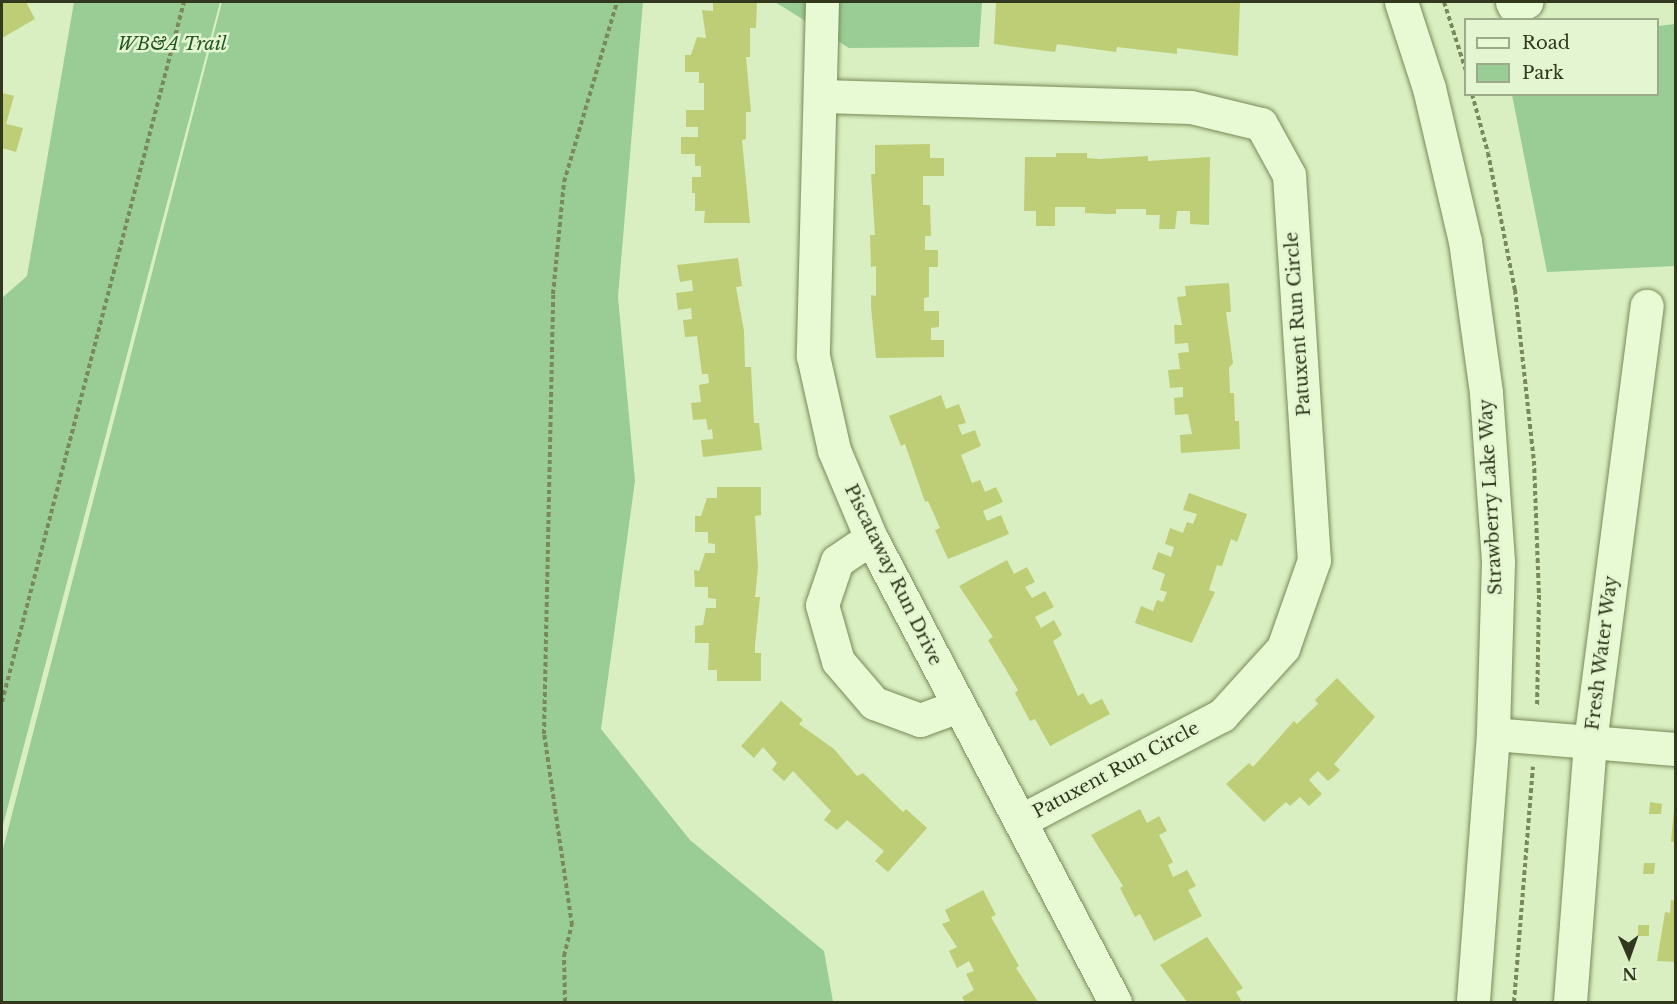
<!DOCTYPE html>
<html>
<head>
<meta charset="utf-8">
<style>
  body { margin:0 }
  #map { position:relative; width:1677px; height:1004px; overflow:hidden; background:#d9efc1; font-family:"Libre Baskerville",serif }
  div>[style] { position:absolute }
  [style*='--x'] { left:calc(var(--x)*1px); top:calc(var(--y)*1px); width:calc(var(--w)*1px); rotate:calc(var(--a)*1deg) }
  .green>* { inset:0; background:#9acd95 }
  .building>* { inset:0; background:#bdce76; transform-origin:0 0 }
  .path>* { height:4px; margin-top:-2px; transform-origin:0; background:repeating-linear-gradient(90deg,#7a8958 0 4.5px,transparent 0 7.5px) }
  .roads { filter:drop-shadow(0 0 2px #7a8958) drop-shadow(0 0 2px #7a8958) }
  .street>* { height:33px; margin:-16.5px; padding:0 16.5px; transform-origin:16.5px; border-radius:16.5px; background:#e8fad4 }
  .secondary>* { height:33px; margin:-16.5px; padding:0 16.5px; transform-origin:16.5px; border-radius:16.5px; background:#e8fad4 }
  span { translate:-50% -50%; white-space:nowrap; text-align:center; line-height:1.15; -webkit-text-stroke:5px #e4f6d1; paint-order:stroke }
  .park-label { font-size:18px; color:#235525; font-style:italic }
  .street-label { font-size:18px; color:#31381d }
  .frame { position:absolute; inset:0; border:3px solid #31381d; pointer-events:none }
  .legend { position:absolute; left:1464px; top:18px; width:195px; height:78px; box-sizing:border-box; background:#e4f6d1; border:2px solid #9caa89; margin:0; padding:8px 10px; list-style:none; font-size:18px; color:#31381d }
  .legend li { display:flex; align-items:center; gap:12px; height:30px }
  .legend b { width:30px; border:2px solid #9caa89 }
  .north { position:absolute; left:1599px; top:926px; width:60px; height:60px; -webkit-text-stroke:4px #e4f6d1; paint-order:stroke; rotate:178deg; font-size:16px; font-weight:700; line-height:24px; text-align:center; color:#31381d }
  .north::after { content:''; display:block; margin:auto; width:21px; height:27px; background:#31381d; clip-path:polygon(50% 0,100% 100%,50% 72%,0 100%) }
</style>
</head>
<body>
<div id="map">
  <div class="green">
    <div style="clip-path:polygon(74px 2px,220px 2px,2px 829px,2px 298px,27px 276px)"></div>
    <div style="clip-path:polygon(222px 2px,643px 2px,618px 297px,635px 481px,601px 729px,690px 840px,824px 951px,833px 1002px,2px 1002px,2px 853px)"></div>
    <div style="clip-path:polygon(775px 2px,982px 2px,979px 47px,849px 48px)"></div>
    <div style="clip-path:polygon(1675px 24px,1675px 266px,1547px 272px,1512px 95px,1658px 94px,1658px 26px)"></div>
  </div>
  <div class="building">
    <div style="clip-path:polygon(2px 2px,26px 2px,35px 19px,2px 38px)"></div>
    <div style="clip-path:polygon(713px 2px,757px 2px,756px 28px,750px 28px,750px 57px,746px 57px,751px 112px,746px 112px,746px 139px,742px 140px,750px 223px,704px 223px,705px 211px,695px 211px,695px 193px,692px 193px,692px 177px,701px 177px,701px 166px,695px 166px,695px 154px,681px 154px,681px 137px,698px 137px,698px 127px,686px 127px,686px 110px,704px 110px,704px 83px,699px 83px,699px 72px,685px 72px,685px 55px,691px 55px,697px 37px,706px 38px,702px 10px,713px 11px)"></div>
    <div style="clip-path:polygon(996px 2px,1240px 2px,1238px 56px,1177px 48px,1177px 54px,1117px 47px,1116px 52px,1057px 44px,1055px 52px,994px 44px)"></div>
    <div style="clip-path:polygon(2px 93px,14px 96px,6px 124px,23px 128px,16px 152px,2px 148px)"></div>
    <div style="clip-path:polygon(930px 144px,930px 158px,944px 158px,944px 176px,923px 176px,923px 205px,930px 205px,931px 236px,925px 236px,925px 250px,938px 250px,938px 267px,929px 267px,929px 297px,924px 298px,924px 311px,939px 311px,939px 327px,931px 328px,931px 340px,944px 340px,944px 357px,876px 358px,871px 307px,871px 295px,876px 296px,876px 266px,871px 267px,870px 235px,875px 235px,871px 174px,875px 174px,875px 145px)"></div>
    <div style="clip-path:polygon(1056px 153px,1087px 153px,1087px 158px,1100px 159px,1148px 156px,1148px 161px,1210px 157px,1209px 225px,1190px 224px,1190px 211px,1177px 211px,1175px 229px,1159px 229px,1160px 215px,1146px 215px,1146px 209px,1116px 209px,1116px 214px,1107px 214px,1085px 213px,1085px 207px,1055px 207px,1055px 226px,1036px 226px,1036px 211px,1024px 211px,1025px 157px,1056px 157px)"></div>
    <div style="clip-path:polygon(738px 258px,742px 286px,736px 287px,744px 331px,745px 367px,751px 367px,754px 423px,759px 423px,762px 450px,703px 457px,701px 440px,713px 439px,712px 429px,708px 430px,706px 419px,693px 420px,691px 403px,701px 402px,699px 385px,709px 383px,708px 374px,702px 374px,697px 336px,685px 337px,683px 320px,692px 319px,691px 308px,678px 310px,676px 293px,693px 291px,692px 280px,680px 282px,677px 265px)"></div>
    <div style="clip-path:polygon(1229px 283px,1231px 312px,1226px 312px,1233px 363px,1229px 368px,1230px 393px,1234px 393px,1235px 421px,1239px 421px,1240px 449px,1181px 453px,1180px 435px,1192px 434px,1188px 414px,1175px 415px,1174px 398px,1183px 397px,1183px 387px,1170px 388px,1168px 370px,1180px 369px,1178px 353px,1189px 352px,1188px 343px,1175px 344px,1174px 325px,1182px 325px,1177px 297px,1186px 296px,1185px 286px)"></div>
    <div style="clip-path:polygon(941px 395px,946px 409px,959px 404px,966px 423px,958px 425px,962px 435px,975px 430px,981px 446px,961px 455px,972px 483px,980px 480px,985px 492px,996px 487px,1003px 502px,983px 511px,987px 521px,1001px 515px,1009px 534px,948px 559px,935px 530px,940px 528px,928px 501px,925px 502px,905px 444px,901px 446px,889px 416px)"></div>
    <div style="clip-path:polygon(717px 487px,761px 487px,761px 515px,755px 516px,758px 568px,755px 597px,760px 597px,755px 645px,755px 653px,761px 653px,761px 681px,717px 681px,717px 670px,708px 670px,709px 643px,695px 643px,695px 626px,703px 625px,706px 608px,716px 608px,716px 599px,708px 598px,708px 587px,695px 587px,694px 570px,699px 571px,705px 553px,715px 553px,715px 544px,708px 543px,708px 532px,695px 532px,695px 516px,701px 516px,707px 498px,717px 498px)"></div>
    <div style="clip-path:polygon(1189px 493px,1247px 514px,1237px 542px,1231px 539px,1222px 566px,1217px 565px,1209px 590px,1215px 592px,1192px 643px,1135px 623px,1141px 606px,1153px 611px,1157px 600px,1163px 602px,1167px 592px,1160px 590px,1165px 574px,1152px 569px,1158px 552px,1171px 557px,1174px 547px,1165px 544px,1170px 528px,1183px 533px,1187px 522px,1193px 524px,1197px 514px,1183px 510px)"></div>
    <div style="clip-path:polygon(1007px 560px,1014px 574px,1027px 567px,1035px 582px,1025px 587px,1032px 598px,1045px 591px,1054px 607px,1035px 617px,1041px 628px,1054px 620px,1062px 635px,1053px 641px,1078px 696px,1083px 693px,1090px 705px,1102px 699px,1110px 714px,1050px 746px,1035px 719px,1030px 721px,1015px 693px,1018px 690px,988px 640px,993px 637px,959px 586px)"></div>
    <div style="clip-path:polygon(1337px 678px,1375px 717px,1334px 764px,1340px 770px,1333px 777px,1328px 781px,1318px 771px,1309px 780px,1322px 794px,1309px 806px,1300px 797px,1290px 806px,1286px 802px,1264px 822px,1226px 784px,1249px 763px,1253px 767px,1294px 721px,1297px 724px,1318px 704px,1315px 700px)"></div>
    <div style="clip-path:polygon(781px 701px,803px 720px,799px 724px,834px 749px,857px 776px,863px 773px,903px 812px,906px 809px,927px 828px,888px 872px,875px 861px,884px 851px,847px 820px,837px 830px,824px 820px,831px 811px,793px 771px,784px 781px,772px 770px,777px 763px,763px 747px,754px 758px,741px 746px)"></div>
    <div style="clip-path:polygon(1650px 802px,1662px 804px,1661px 814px,1649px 814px)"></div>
    <div style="clip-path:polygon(1140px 809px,1147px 823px,1159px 816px,1167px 831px,1159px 835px,1173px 862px,1168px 865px,1173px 877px,1187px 870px,1196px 886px,1188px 890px,1202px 916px,1154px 941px,1140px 914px,1135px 917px,1120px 888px,1123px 886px,1091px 835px)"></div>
    <div style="clip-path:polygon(1674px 809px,1676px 809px,1676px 842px,1671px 842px)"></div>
    <div style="clip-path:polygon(1644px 863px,1655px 863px,1654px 874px,1643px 874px)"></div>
    <div style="clip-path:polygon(983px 890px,996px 915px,991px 917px,1019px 966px,1016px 968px,1038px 1002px,965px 1002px,962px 997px,974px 990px,966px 974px,974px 971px,969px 961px,957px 968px,949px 951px,957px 947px,942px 924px,950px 921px,945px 910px)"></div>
    <div style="clip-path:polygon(1671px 900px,1676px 901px,1676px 962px,1657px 961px,1665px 912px,1670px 913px)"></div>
    <div style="left:1638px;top:925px;width:11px;height:11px"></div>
    <div style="clip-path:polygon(1207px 937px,1243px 988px,1236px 992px,1242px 1002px,1187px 1002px,1160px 965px)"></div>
  </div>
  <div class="path">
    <div style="--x:1444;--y:2;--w:72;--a:72.3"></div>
    <div style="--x:1472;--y:94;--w:61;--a:74.8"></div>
    <div style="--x:1488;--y:153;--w:140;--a:78.9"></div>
    <div style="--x:1515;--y:290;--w:172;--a:83.7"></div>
    <div style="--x:1534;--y:461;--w:134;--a:87.9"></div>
    <div style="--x:1539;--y:595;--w:111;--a:91"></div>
    <div style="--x:2;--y:702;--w:723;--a:-75.43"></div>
    <div style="--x:565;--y:1002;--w:46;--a:-91.2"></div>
    <div style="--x:564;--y:956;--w:32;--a:-76"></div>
    <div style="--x:572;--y:925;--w:193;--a:-98.3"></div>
    <div style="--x:544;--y:734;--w:440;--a:-88.8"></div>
    <div style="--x:553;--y:294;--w:113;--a:-84.4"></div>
    <div style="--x:564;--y:182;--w:188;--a:-73.6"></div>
    <div style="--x:1514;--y:1002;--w:236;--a:-85.4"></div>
  </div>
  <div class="roads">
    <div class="street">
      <div style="--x:822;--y:2;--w:354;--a:91.5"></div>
      <div style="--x:813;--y:356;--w:96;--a:77.4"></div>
      <div style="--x:834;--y:450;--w:95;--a:67.2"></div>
      <div style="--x:871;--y:538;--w:524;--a:62.26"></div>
      <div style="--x:1512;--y:2;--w:4;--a:63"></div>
      <div style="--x:1514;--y:6;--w:13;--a:-18"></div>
      <div style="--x:822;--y:96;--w:369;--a:1.7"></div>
      <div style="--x:1191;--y:107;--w:72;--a:13.7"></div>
      <div style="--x:1261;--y:124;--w:58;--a:61.2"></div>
      <div style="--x:1289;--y:175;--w:386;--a:86.3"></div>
      <div style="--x:1314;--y:560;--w:93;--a:109.4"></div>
      <div style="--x:1283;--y:648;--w:91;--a:132.3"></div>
      <div style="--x:1222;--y:715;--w:228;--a:152.3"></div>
      <div style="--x:871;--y:538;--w:41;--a:145.9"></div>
      <div style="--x:837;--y:561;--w:46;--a:108.8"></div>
      <div style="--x:822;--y:605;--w:58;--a:74.1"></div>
      <div style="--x:838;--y:661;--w:55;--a:49.4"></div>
      <div style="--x:874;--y:703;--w:49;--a:20.3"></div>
      <div style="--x:920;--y:720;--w:40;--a:-20.2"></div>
      <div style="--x:1493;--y:734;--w:184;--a:4.7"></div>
      <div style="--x:1570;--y:1002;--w:261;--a:-85.6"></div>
      <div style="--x:1590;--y:742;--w:440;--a:-82.6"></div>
    </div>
    <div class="secondary">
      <div style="--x:1401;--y:2;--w:90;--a:72"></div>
      <div style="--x:1429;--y:88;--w:157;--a:76.8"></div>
      <div style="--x:1465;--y:241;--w:153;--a:82.1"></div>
      <div style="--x:1486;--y:393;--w:169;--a:85.9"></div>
      <div style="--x:1498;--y:562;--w:172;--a:91.7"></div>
      <div style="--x:1493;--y:734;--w:269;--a:94.3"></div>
    </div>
  </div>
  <div class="park-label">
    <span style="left:172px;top:44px">WB&amp;A Trail</span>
  </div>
  <div class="street-label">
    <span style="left:1298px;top:324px;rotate:-94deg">Patuxent Run Circle</span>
    <span style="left:1491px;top:497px;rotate:-93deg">Strawberry Lake Way</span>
    <span style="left:893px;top:575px;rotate:64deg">Piscataway Run Drive</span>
    <span style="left:1602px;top:653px;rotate:-83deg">Fresh Water Way</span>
    <span style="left:1116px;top:770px;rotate:-28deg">Patuxent Run Circle</span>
  </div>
  <div class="frame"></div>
  <ul class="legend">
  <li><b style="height:8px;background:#e8fad4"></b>Road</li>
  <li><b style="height:16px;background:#9acd95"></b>Park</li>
  </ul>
  <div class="north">N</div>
</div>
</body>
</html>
